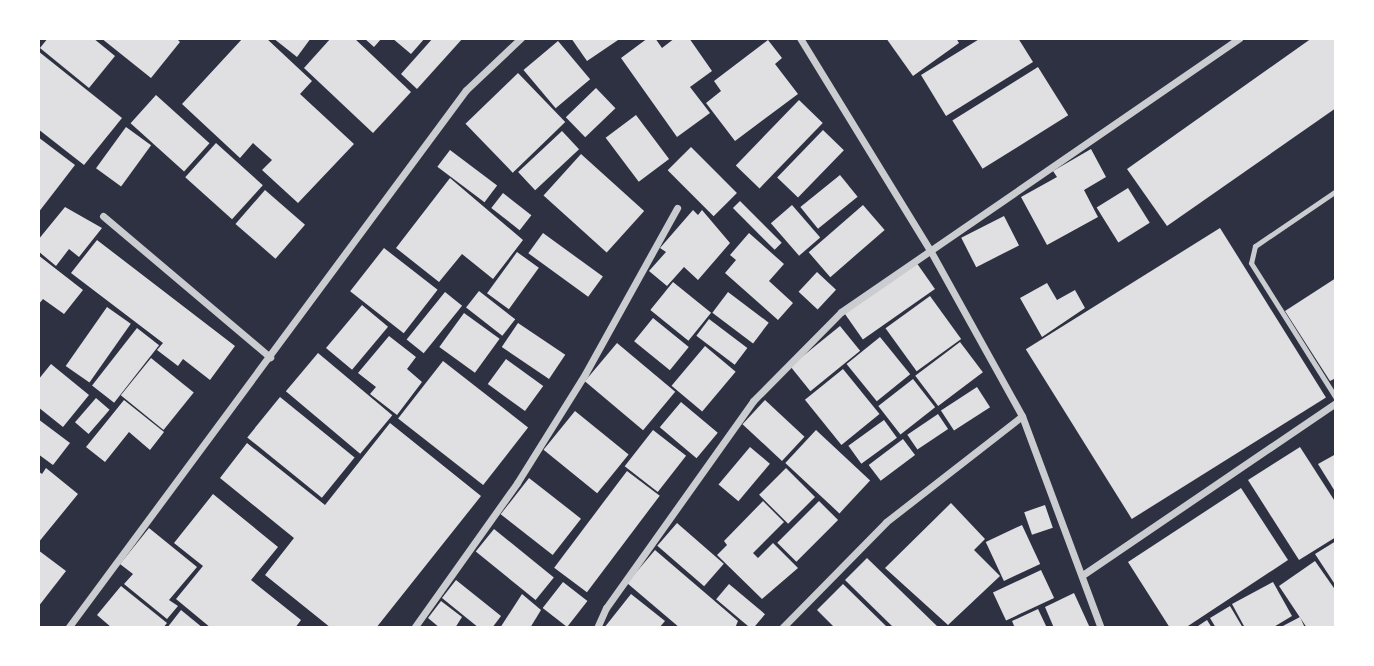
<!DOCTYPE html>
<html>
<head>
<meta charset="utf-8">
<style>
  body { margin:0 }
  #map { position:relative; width:1374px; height:666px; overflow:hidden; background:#2d3142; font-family:"Exo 2",sans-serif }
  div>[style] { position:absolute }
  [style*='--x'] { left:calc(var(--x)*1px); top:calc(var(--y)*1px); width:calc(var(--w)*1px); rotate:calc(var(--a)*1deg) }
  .building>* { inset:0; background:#e0e0e3; transform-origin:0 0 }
  .service>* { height:5px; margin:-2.5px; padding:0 2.5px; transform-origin:2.5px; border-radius:2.5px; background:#caccd0 }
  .minor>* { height:7px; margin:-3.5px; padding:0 3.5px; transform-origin:3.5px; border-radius:3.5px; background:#caccd0 }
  span { translate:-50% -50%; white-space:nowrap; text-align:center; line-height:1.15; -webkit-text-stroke:5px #fff; paint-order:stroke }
  .frame { position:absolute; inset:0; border:40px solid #fff; pointer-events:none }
</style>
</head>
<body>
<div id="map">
  <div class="building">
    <div style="clip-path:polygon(48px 38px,93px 38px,115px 56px,89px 88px,40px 48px)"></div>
    <div style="clip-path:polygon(101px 38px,176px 38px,180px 42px,151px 78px)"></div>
    <div style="clip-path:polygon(243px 38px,266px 38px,312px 81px,300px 94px,354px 144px,298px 203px,262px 170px,272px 160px,253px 143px,240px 158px,182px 104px)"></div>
    <div style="clip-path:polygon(273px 38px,311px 38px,297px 57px)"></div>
    <div style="clip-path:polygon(331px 38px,354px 38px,411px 92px,373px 133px,304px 68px)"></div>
    <div style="clip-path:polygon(364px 38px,382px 38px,374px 47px)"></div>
    <div style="clip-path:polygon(392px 38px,425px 38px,411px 54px)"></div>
    <div style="clip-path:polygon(433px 38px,463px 38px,417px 89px,401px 74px)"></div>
    <div style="clip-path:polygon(571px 38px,621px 38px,587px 61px)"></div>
    <div style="clip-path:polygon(648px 38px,655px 38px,662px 48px,675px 38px,689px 38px,712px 71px,690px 87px,710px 113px,677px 137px,621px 58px)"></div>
    <div style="clip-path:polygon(886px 38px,956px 38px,959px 43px,913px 76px)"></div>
    <div style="clip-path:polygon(981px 38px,1018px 38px,1033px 62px,946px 116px,921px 75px)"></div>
    <div style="clip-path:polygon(1312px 38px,1336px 38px,1336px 108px,1167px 226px,1127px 169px)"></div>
    <div style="clip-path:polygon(768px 40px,782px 58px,775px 64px,798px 94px,735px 141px,706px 103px,721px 91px,714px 81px)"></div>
    <div style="left:558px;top:41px;width:50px;height:45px;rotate:50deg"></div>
    <div style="clip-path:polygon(38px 51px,122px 118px,84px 165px,38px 129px)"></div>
    <div style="left:1038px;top:67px;width:57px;height:101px;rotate:58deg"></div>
    <div style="left:518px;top:73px;width:68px;height:73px;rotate:46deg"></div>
    <div style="left:596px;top:88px;width:28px;height:42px;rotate:46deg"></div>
    <div style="left:156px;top:95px;width:72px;height:38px;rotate:42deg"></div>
    <div style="left:799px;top:100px;width:33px;height:91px;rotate:44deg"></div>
    <div style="left:636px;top:115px;width:55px;height:38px;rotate:53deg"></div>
    <div style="left:126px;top:127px;width:31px;height:51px;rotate:36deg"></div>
    <div style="left:823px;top:130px;width:29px;height:66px;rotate:44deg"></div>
    <div style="left:562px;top:131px;width:25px;height:60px;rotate:47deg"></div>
    <div style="clip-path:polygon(38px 137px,75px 165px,38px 213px)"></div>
    <div style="left:216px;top:143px;width:63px;height:46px;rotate:42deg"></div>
    <div style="left:691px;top:147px;width:65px;height:33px;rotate:45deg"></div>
    <div style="clip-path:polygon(1091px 149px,1106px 177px,1084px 190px,1098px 217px,1047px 245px,1021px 197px,1057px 177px,1053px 171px)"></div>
    <div style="left:450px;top:150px;width:59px;height:21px;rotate:37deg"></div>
    <div style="left:581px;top:154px;width:85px;height:56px;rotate:42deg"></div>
    <div style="left:840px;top:175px;width:28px;height:51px;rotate:51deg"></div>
    <div style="clip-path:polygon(450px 178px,523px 240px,493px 279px,462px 254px,439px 282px,396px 248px)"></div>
    <div style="left:1128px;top:188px;width:41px;height:37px;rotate:58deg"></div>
    <div style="left:265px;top:190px;width:53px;height:45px;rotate:41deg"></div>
    <div style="left:503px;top:193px;width:36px;height:19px;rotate:38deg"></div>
    <div style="left:740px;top:201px;width:59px;height:10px;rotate:45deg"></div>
    <div style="left:792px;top:205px;width:43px;height:28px;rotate:49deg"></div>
    <div style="left:863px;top:205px;width:33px;height:72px;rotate:49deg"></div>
    <div style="clip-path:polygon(65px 207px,102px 228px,79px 257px,69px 249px,56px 266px,38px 251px,38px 240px)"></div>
    <div style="clip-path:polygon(693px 210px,698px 215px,702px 210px,730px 243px,698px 280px,684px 267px,667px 286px,649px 271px,666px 252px,660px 248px)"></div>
    <div style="left:1004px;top:216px;width:33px;height:48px;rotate:63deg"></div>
    <div style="left:1220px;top:228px;width:200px;height:229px;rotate:58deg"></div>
    <div style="left:543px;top:233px;width:74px;height:25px;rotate:36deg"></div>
    <div style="clip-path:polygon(749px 233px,784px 264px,769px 281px,793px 303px,778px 320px,725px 273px,736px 260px,730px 255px)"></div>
    <div style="clip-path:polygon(97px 240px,235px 346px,210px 380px,183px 359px,178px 366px,157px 350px,163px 343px,71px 273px)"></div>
    <div style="left:384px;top:248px;width:68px;height:55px;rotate:38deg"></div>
    <div style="left:517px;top:252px;width:27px;height:51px;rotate:36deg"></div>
    <div style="clip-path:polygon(38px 255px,83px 290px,64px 314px,43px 299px,38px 305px)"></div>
    <div style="left:916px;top:262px;width:33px;height:88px;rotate:55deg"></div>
    <div style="left:817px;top:272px;width:26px;height:27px;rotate:43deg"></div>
    <div style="clip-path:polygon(1336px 278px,1336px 378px,1330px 381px,1285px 311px)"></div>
    <div style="left:673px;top:282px;width:49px;height:36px;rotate:39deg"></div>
    <div style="clip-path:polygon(1047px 283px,1057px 300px,1075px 290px,1085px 308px,1042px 337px,1020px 298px)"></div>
    <div style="left:479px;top:291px;width:46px;height:21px;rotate:38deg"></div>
    <div style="left:445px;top:292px;width:22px;height:61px;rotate:39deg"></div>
    <div style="left:728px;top:292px;width:51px;height:26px;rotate:37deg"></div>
    <div style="left:930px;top:296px;width:53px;height:55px;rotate:54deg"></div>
    <div style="left:362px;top:305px;width:34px;height:56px;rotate:40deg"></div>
    <div style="left:107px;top:307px;width:29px;height:72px;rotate:35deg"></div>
    <div style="left:464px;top:313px;width:44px;height:42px;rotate:36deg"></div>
    <div style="left:653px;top:318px;width:46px;height:30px;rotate:39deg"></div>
    <div style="left:709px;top:319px;width:48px;height:21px;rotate:37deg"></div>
    <div style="left:518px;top:323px;width:57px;height:29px;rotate:34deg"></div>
    <div style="left:840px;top:326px;width:32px;height:64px;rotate:51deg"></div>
    <div style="left:137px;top:328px;width:28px;height:73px;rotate:38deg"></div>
    <div style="clip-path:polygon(389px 336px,416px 357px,407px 369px,422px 382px,397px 415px,370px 394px,376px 387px,358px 373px)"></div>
    <div style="left:880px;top:337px;width:48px;height:43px;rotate:51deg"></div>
    <div style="left:960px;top:342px;width:38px;height:56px;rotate:53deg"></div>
    <div style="left:617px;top:343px;width:76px;height:50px;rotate:40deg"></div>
    <div style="left:705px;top:346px;width:40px;height:52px;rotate:40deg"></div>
    <div style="left:318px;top:353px;width:97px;height:50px;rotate:40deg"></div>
    <div style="left:151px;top:358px;width:55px;height:48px;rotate:39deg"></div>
    <div style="left:506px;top:359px;width:46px;height:31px;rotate:36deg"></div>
    <div style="left:443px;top:361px;width:108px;height:73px;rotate:38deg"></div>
    <div style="clip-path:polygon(51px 364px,89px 395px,63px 427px,38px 407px,38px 380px)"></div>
    <div style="left:843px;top:369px;width:58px;height:49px;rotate:51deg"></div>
    <div style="left:913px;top:379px;width:36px;height:44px;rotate:52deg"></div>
    <div style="left:977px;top:387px;width:24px;height:43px;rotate:57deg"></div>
    <div style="left:280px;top:397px;width:96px;height:52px;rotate:39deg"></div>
    <div style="left:96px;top:398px;width:18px;height:32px;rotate:41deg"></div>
    <div style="clip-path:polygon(124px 400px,164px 432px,150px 450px,129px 432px,105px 462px,86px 447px)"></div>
    <div style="left:765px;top:400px;width:54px;height:33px;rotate:43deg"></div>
    <div style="left:681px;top:402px;width:48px;height:33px;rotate:40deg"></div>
    <div style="left:575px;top:411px;width:69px;height:50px;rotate:39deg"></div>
    <div style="left:938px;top:414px;width:18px;height:37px;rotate:56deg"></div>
    <div style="clip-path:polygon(38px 419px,70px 443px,53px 465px,38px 454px)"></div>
    <div style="left:884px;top:420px;width:22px;height:44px;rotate:54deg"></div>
    <div style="clip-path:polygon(390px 423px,481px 496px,376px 628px,331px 628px,265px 575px,294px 538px,220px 478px,247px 443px,325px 505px)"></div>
    <div style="left:653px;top:430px;width:42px;height:46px;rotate:38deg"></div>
    <div style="left:816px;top:430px;width:74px;height:45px;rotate:43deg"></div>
    <div style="left:903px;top:439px;width:20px;height:43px;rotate:53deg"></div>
    <div style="left:750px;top:447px;width:26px;height:49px;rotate:40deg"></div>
    <div style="clip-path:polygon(1300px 447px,1336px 503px,1336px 537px,1299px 560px,1248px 480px)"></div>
    <div style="clip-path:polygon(1336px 454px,1336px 493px,1318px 464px)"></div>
    <div style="clip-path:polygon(46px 468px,78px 494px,38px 543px,38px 471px,42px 474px)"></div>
    <div style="left:786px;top:468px;width:41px;height:38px;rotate:45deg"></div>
    <div style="left:627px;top:471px;width:41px;height:121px;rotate:37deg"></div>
    <div style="left:529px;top:478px;width:66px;height:46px;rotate:38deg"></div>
    <div style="clip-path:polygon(1241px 488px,1288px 560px,1185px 628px,1170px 628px,1128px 562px)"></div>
    <div style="clip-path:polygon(213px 494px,278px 547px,251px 580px,301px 620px,295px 628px,211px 628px,176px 599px,203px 566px,174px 543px)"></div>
    <div style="clip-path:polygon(763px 501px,784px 522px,753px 553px,758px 558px,773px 543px,798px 568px,762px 599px,717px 555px,727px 545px,724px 541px)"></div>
    <div style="left:819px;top:501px;width:27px;height:59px;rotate:45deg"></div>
    <div style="clip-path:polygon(951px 503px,985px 539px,974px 550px,1000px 576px,948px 625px,885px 568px)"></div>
    <div style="left:1045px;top:505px;width:24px;height:22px;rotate:71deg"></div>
    <div style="left:677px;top:523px;width:62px;height:30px;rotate:41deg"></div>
    <div style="left:1022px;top:525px;width:43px;height:40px;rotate:65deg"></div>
    <div style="clip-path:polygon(149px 528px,197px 567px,169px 600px,178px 606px,167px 619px,124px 584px,133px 574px,120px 564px)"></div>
    <div style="left:494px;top:529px;width:77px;height:29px;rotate:39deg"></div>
    <div style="clip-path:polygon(1336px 541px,1336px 586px,1315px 554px)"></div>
    <div style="clip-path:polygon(38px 550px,66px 571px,38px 607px)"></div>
    <div style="clip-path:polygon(655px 550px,738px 621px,735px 628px,680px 628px,627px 583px)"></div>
    <div style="clip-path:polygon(867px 558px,939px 628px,894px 628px,845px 580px)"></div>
    <div style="clip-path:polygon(1315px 561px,1336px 591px,1336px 628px,1307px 628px,1279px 586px)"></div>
    <div style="left:1041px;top:570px;width:31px;height:53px;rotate:65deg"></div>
    <div style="clip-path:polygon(456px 580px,501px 616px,492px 628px,479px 628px,442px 598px)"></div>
    <div style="left:563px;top:582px;width:31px;height:33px;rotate:38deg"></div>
    <div style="clip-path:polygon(1273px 582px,1292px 616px,1272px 628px,1245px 628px,1232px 604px)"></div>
    <div style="left:729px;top:584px;width:47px;height:20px;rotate:40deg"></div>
    <div style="clip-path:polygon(843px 584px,888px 628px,835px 628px,817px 610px)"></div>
    <div style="clip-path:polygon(121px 586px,167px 623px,163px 628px,112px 628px,97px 615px)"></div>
    <div style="clip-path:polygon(1074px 593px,1090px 628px,1054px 628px,1045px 607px)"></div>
    <div style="clip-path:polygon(522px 594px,541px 610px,530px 628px,500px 628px)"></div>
    <div style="clip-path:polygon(631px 594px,665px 621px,659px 628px,604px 628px)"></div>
    <div style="clip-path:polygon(441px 601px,462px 617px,455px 628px,440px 628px,428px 618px)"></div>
    <div style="clip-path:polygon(1230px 606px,1243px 628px,1216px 628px,1210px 618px)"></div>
    <div style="clip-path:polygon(1038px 609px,1047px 628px,1015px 628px,1012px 621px)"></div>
    <div style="clip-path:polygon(181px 610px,203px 628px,167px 628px)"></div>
    <div style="clip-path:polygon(1300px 617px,1305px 628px,1279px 628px)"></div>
    <div style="clip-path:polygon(1207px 620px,1212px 628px,1195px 628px)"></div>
  </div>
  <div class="service">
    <div style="--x:1336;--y:191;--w:98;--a:145.8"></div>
    <div style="--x:1255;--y:246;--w:17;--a:103"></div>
    <div style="--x:1251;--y:263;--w:160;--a:57.8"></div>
  </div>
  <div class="minor">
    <div style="--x:800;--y:38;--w:249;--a:58.5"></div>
    <div style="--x:930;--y:250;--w:190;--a:61"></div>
    <div style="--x:1022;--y:416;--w:226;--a:69.6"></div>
    <div style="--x:103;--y:216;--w:219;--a:40.2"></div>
    <div style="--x:1084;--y:574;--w:305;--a:-34.2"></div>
    <div style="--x:68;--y:628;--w:669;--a:-53.51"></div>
    <div style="--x:466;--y:90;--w:76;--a:-43.4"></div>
    <div style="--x:414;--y:628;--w:178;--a:-54.6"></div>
    <div style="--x:517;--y:483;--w:128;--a:-58"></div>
    <div style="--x:585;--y:374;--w:190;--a:-61"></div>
    <div style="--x:597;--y:628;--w:22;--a:-66"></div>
    <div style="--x:606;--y:608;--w:254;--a:-54.6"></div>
    <div style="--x:753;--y:401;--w:125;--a:-45.3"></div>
    <div style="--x:841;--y:312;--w:483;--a:-34.5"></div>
    <div style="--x:782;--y:628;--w:148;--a:-45.5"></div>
    <div style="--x:886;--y:522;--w:172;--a:-37.9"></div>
  </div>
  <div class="frame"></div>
</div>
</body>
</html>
